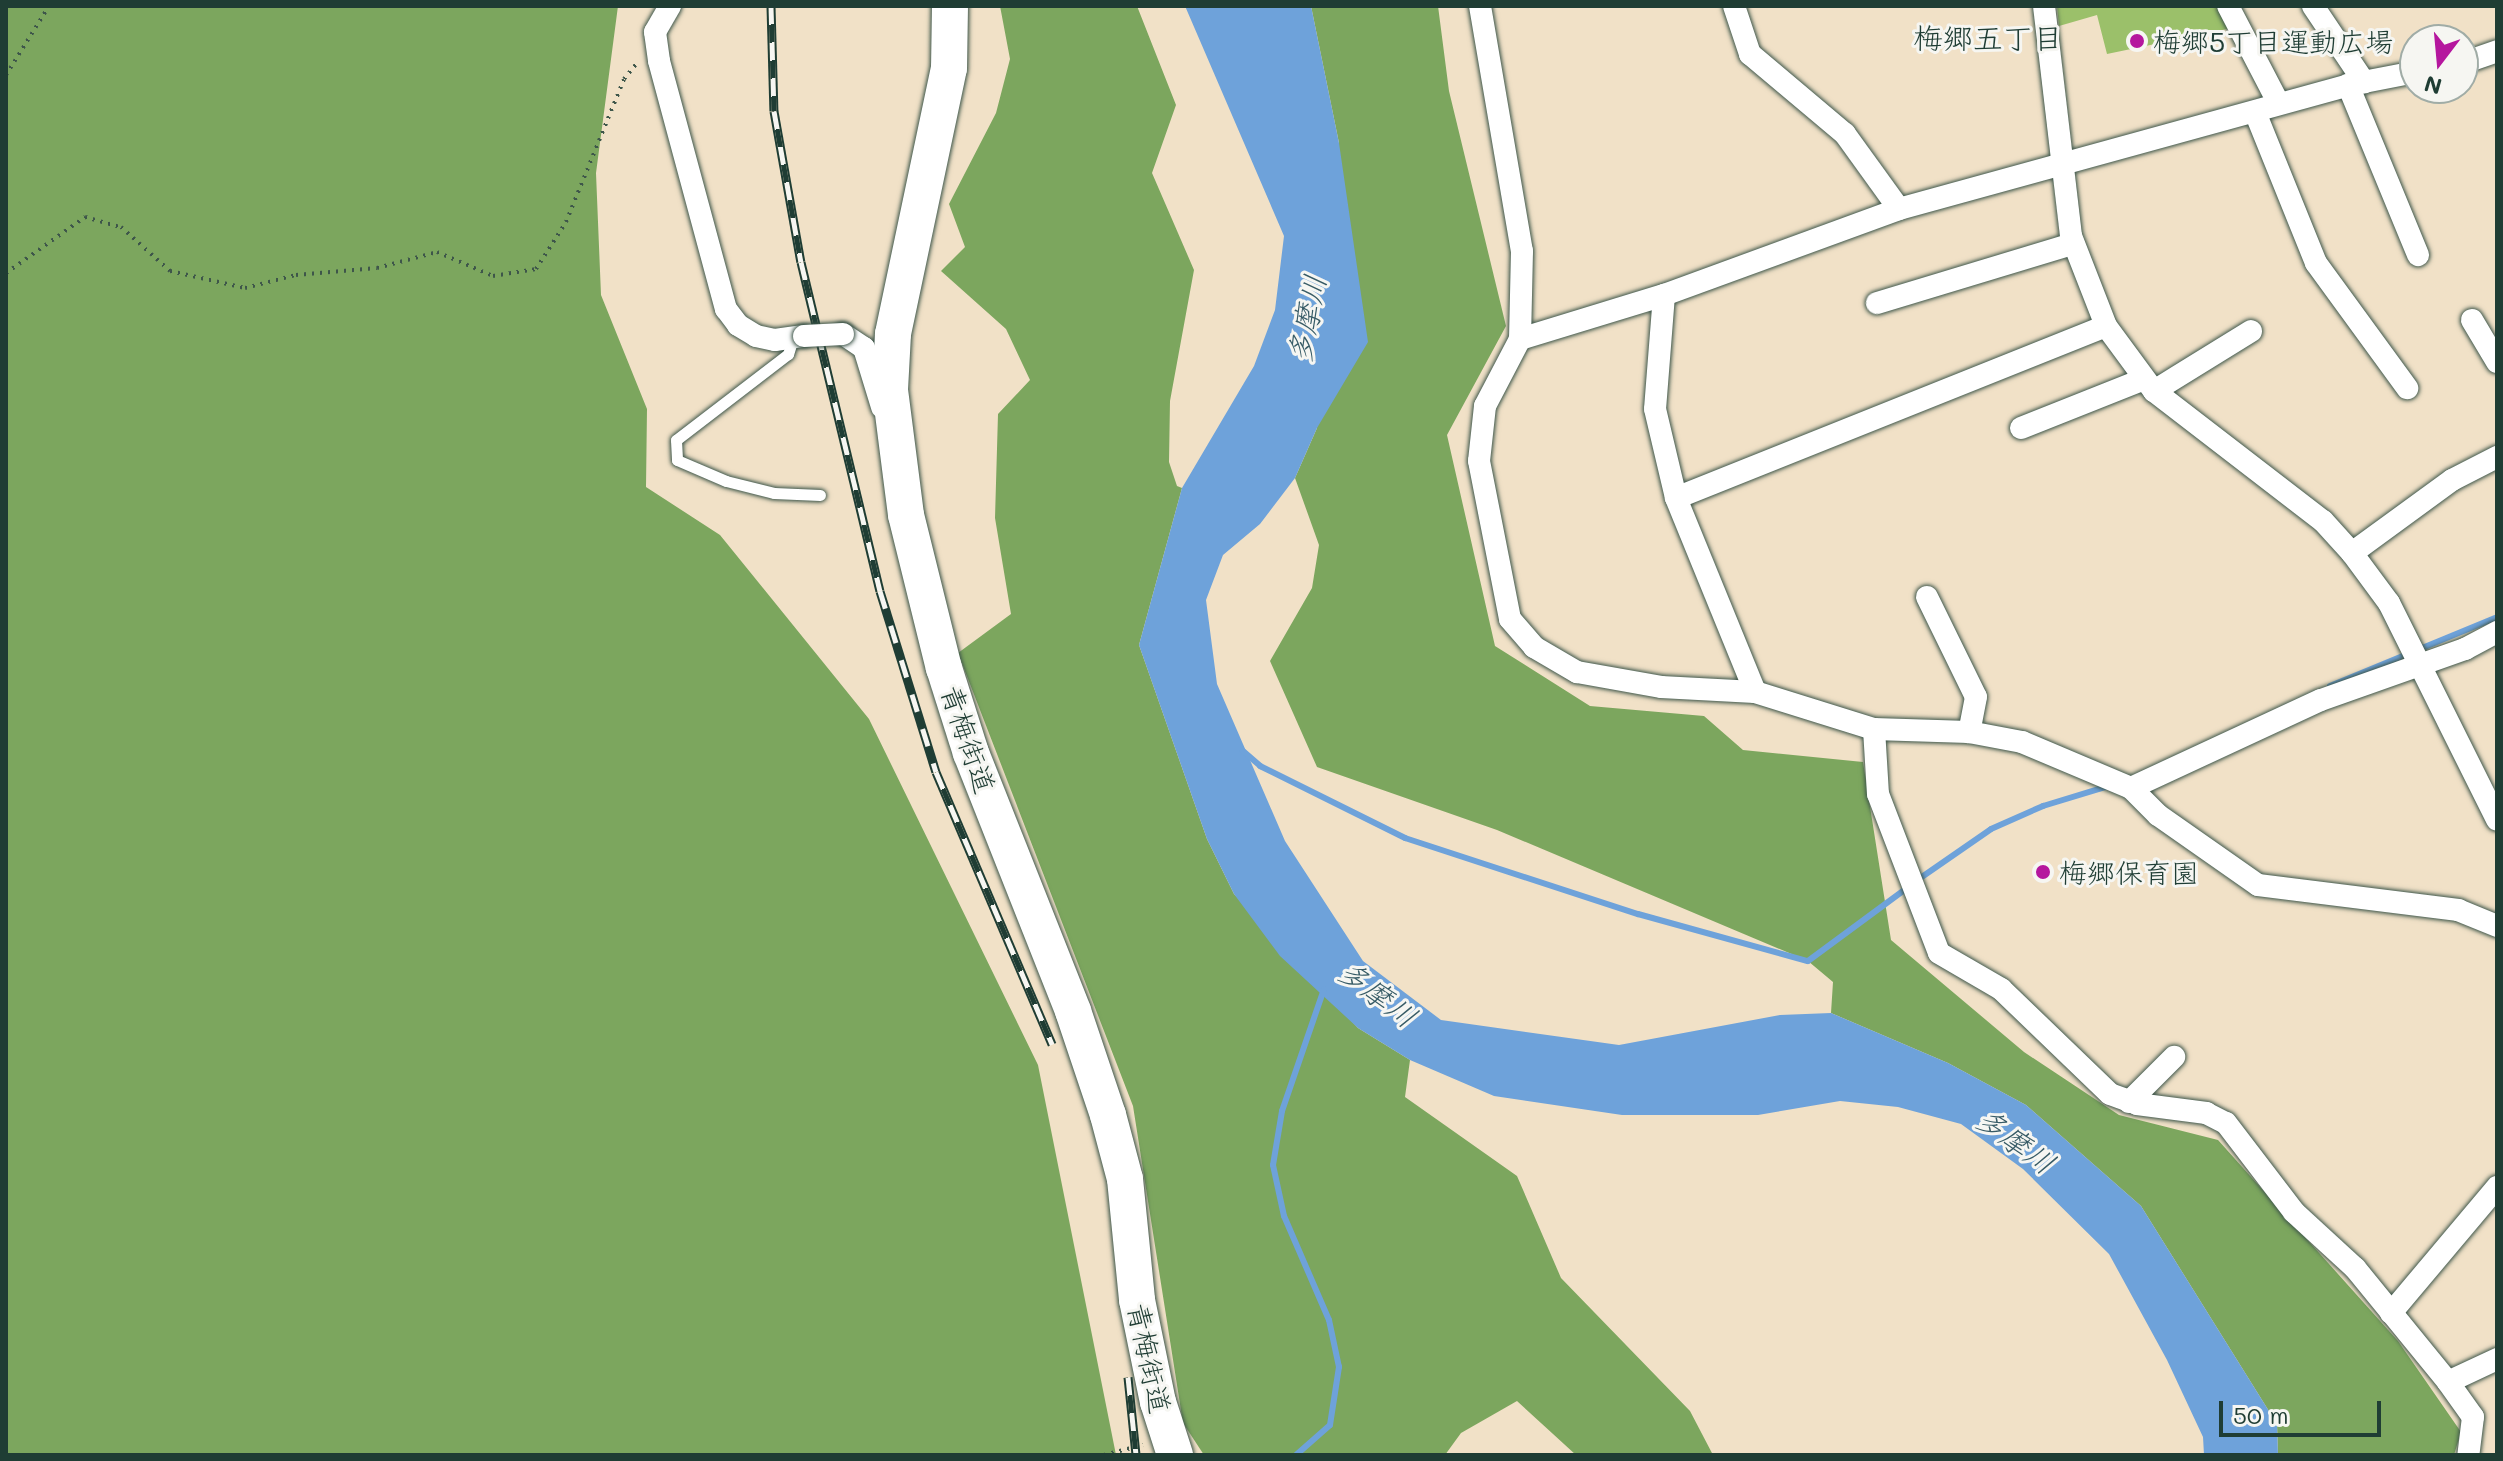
<!DOCTYPE html>
<html>
<head>
<meta charset="utf-8">
<style>
  body { margin:0 }
  #map { position:relative; width:2503px; height:1461px; overflow:hidden; background:#f1e1c7; font-family:Mali,"Klee One",sans-serif }
  div>[style] { position:absolute }
  [style*='--x'] { left:calc(var(--x)*1px); top:calc(var(--y)*1px); width:calc(var(--w)*1px); rotate:calc(var(--a)*1deg) }
  .green>* { inset:0; background:#9bc06a }
  .forest>* { inset:0; background:#7ca65e }
  .water>* { inset:0; background:#6ea2da }
  .stream>* { height:6px; margin:-3px; padding:0 3px; transform-origin:3px; border-radius:3px; background:#6ea2da }
  .path>* { height:4px; margin-top:-2px; transform-origin:0; background:repeating-linear-gradient(90deg,#3e564a 0 2px,transparent 0 8px) }
  .roads { filter:drop-shadow(0 0 2px #3e564a) drop-shadow(0 0 2px #3e564a) }
  .service>* { height:11px; margin:-5.5px; padding:0 5.5px; transform-origin:5.5px; border-radius:5.5px; background:#fff }
  .minor>* { height:22px; margin:-11px; padding:0 11px; transform-origin:11px; border-radius:11px; background:#fff }
  .trunk>* { height:36px; margin:-18px; padding:0 18px; transform-origin:18px; border-radius:18px; background:#fff }
  .rail>* { height:9px; margin-top:-4.5px; transform-origin:0; background:repeating-linear-gradient(90deg,#f6f6f2 0 18px,#1f3d34 0 36px); box-sizing:border-box; border-block:2px solid #1f3d34 }
  .bridges { filter:drop-shadow(0 0 2px #3e564a) drop-shadow(0 0 2px #3e564a) }
  .minor-bridge>* { height:22px; margin:-11px; padding:0 11px; transform-origin:11px; border-radius:11px; background:#fff }
  .dots>* { width:22px; height:22px; translate:-50% -50%; box-sizing:border-box; border:4px solid #f6f6f2; border-radius:50% }
  span { translate:-50% -50%; white-space:nowrap; text-align:center; line-height:1.15; -webkit-text-stroke:6px #f6f6f2; paint-order:stroke }
  .poi-label { font-size:28px; color:#1f3d34 }
  .left { translate:0 -50%; text-align:left }
  .street-label { font-size:28px; color:#1f3d34 }
  .neighbourhood-label { font-size:30px; color:#1f3d34 }
  .water-label { font-size:30px; color:#375b66; font-style:italic }
  .frame { position:absolute; inset:0; border:8px solid #1f3d34; pointer-events:none }
  .north { position:absolute; left:2399px; top:24px; width:80px; height:80px; box-sizing:border-box; background:#f6f6f2; border:2px solid #a0aca6; border-radius:50%; rotate:196deg; font-size:22px; font-weight:700; line-height:32px; text-align:center; color:#1f3d34 }
  .north::after { content:''; display:block; margin:auto; width:28px; height:36px; background:#b5179e; clip-path:polygon(50% 0,100% 100%,50% 72%,0 100%) }
  .scale { position:absolute; left:2219px; top:1401px; width:162px; height:36px; box-sizing:border-box; border:4px solid #1f3d34; border-top:0; padding-left:10px; font-size:24px; line-height:28px; white-space:nowrap; color:#1f3d34; -webkit-text-stroke:6px #f6f6f2; paint-order:stroke }
</style>
</head>
<body>
<div id="map">
  <div class="green">
    <div style="clip-path:polygon(2057px 6px,2220px 6px,2232px 28px,2107px 54px,2097px 15px,2059px 26px)"></div>
  </div>
  <div class="forest">
    <div style="clip-path:polygon(6px 6px,618px 6px,596px 173px,601px 295px,647px 409px,646px 487px,720px 535px,869px 719px,1038px 1065px,1116px 1455px,6px 1455px)"></div>
    <div style="clip-path:polygon(1000px 6px,1137px 6px,1176px 105px,1152px 173px,1194px 270px,1170px 401px,1169px 462px,1177px 486px,1182px 488px,1139px 645px,1207px 839px,1234px 894px,1358px 1028px,1410px 1060px,1405px 1097px,1517px 1176px,1561px 1278px,1690px 1411px,1713px 1455px,1576px 1455px,1517px 1401px,1461px 1433px,1445px 1455px,1204px 1455px,1183px 1423px,1133px 1106px,958px 653px,1011px 614px,995px 518px,998px 414px,1030px 380px,1006px 329px,941px 271px,965px 247px,949px 204px,996px 113px,1010px 59px)"></div>
    <div style="clip-path:polygon(1311px 6px,1438px 6px,1449px 91px,1506px 326px,1447px 435px,1495px 646px,1590px 706px,1704px 716px,1743px 750px,1863px 762px,1891px 940px,2024px 1052px,2119px 1115px,2218px 1140px,2398px 1341px,2461px 1432px,2454px 1455px,2278px 1455px,2277px 1424px,2141px 1206px,2026px 1105px,1948px 1063px,1831px 1013px,1833px 982px,1808px 961px,1497px 830px,1317px 767px,1270px 661px,1312px 588px,1319px 545px,1295px 478px,1317px 428px,1339px 143px)"></div>
  </div>
  <div class="water">
    <div style="clip-path:polygon(1185px 6px,1311px 6px,1339px 143px,1368px 342px,1317px 428px,1295px 478px,1260px 524px,1223px 555px,1206px 600px,1217px 684px,1285px 841px,1363px 961px,1441px 1020px,1619px 1045px,1780px 1015px,1831px 1013px,1948px 1063px,2026px 1105px,2141px 1206px,2277px 1424px,2278px 1455px,2204px 1455px,2203px 1437px,2167px 1360px,2109px 1254px,2023px 1169px,1961px 1124px,1898px 1107px,1840px 1101px,1758px 1115px,1622px 1115px,1494px 1096px,1410px 1060px,1358px 1028px,1280px 956px,1234px 894px,1207px 839px,1139px 645px,1182px 488px,1254px 366px,1275px 310px,1284px 236px)"></div>
  </div>
  <div class="stream">
    <div style="--x:2330;--y:686;--w:181;--a:-22.4"></div>
    <div style="--x:1243;--y:751;--w:23;--a:41"></div>
    <div style="--x:1260;--y:766;--w:162;--a:26.4"></div>
    <div style="--x:1405;--y:838;--w:245;--a:18.1"></div>
    <div style="--x:1638;--y:914;--w:176;--a:15.5"></div>
    <div style="--x:1808;--y:961;--w:123;--a:-36.4"></div>
    <div style="--x:1916;--y:881;--w:91;--a:-34.7"></div>
    <div style="--x:1991;--y:829;--w:57;--a:-23.9"></div>
    <div style="--x:2043;--y:806;--w:69;--a:-16.9"></div>
    <div style="--x:1296;--y:1455;--w:45;--a:-41.4"></div>
    <div style="--x:1330;--y:1425;--w:59;--a:-81.2"></div>
    <div style="--x:1339;--y:1367;--w:48;--a:-102"></div>
    <div style="--x:1329;--y:1320;--w:113;--a:-113.4"></div>
    <div style="--x:1284;--y:1216;--w:52;--a:-102.2"></div>
    <div style="--x:1273;--y:1165;--w:55;--a:-80.5"></div>
    <div style="--x:1282;--y:1111;--w:129;--a:-71"></div>
  </div>
  <div class="path">
    <div style="--x:6;--y:75;--w:81;--a:-58.1"></div>
    <div style="--x:6;--y:273;--w:97;--a:-35.3"></div>
    <div style="--x:85;--y:217;--w:37;--a:16"></div>
    <div style="--x:121;--y:227;--w:66;--a:41.9"></div>
    <div style="--x:170;--y:271;--w:77;--a:12.8"></div>
    <div style="--x:245;--y:288;--w:53;--a:-14.3"></div>
    <div style="--x:296;--y:275;--w:81;--a:-4.9"></div>
    <div style="--x:377;--y:268;--w:62;--a:-14.9"></div>
    <div style="--x:437;--y:252;--w:61;--a:23.2"></div>
    <div style="--x:493;--y:276;--w:44;--a:-9.2"></div>
    <div style="--x:536;--y:269;--w:56;--a:-57.4"></div>
    <div style="--x:566;--y:222;--w:154;--a:-67.9"></div>
    <div style="--x:624;--y:79;--w:19;--a:-51"></div>
    <div style="--x:1104;--y:1455;--w:40;--a:-14.4"></div>
  </div>
  <div class="roads">
    <div class="service">
      <div style="--x:793;--y:338;--w:17;--a:107"></div>
      <div style="--x:788;--y:354;--w:141;--a:142.5"></div>
      <div style="--x:676;--y:440;--w:20;--a:87"></div>
      <div style="--x:677;--y:460;--w:53;--a:23.2"></div>
      <div style="--x:726;--y:481;--w:49;--a:14"></div>
      <div style="--x:774;--y:493;--w:46;--a:2.5"></div>
    </div>
    <div class="minor">
      <div style="--x:670;--y:6;--w:30;--a:120"></div>
      <div style="--x:655;--y:32;--w:29;--a:82"></div>
      <div style="--x:659;--y:61;--w:257;--a:74.9"></div>
      <div style="--x:726;--y:309;--w:20;--a:53"></div>
      <div style="--x:738;--y:325;--w:21;--a:31"></div>
      <div style="--x:756;--y:336;--w:19;--a:12"></div>
      <div style="--x:775;--y:340;--w:29;--a:-8"></div>
      <div style="--x:1480;--y:6;--w:249;--a:80.3"></div>
      <div style="--x:1522;--y:251;--w:88;--a:91.3"></div>
      <div style="--x:1520;--y:339;--w:76;--a:117.6"></div>
      <div style="--x:1485;--y:406;--w:55;--a:96.2"></div>
      <div style="--x:1479;--y:461;--w:161;--a:78.9"></div>
      <div style="--x:1510;--y:619;--w:37;--a:49"></div>
      <div style="--x:1534;--y:647;--w:50;--a:30.2"></div>
      <div style="--x:1577;--y:672;--w:85;--a:10.1"></div>
      <div style="--x:1661;--y:687;--w:94;--a:3"></div>
      <div style="--x:1755;--y:692;--w:125;--a:17.3"></div>
      <div style="--x:1874;--y:729;--w:95;--a:1.8"></div>
      <div style="--x:1969;--y:732;--w:54;--a:10.7"></div>
      <div style="--x:2022;--y:742;--w:118;--a:22.9"></div>
      <div style="--x:2131;--y:788;--w:38;--a:45"></div>
      <div style="--x:2158;--y:815;--w:122;--a:35"></div>
      <div style="--x:2258;--y:885;--w:202;--a:7.1"></div>
      <div style="--x:2458;--y:910;--w:42;--a:22.3"></div>
      <div style="--x:1734;--y:6;--w:51;--a:71.6"></div>
      <div style="--x:1750;--y:54;--w:124;--a:40.1"></div>
      <div style="--x:1845;--y:134;--w:92;--a:54.2"></div>
      <div style="--x:2044;--y:6;--w:232;--a:83.3"></div>
      <div style="--x:2071;--y:236;--w:97;--a:68.7"></div>
      <div style="--x:2106;--y:326;--w:81;--a:53.6"></div>
      <div style="--x:2154;--y:391;--w:213;--a:37.6"></div>
      <div style="--x:2323;--y:521;--w:43;--a:47.8"></div>
      <div style="--x:2352;--y:553;--w:62;--a:53.5"></div>
      <div style="--x:2389;--y:603;--w:242;--a:63.5"></div>
      <div style="--x:2228;--y:6;--w:110;--a:62.5"></div>
      <div style="--x:2313;--y:6;--w:92;--a:56.1"></div>
      <div style="--x:2463;--y:63;--w:36;--a:-19"></div>
      <div style="--x:2348;--y:85;--w:184;--a:67.6"></div>
      <div style="--x:2255;--y:112;--w:163;--a:68"></div>
      <div style="--x:2316;--y:263;--w:155;--a:53.9"></div>
      <div style="--x:1664;--y:295;--w:114;--a:94.5"></div>
      <div style="--x:1655;--y:409;--w:91;--a:76.7"></div>
      <div style="--x:1676;--y:498;--w:209;--a:67.8"></div>
      <div style="--x:1877;--y:303;--w:205;--a:-16.8"></div>
      <div style="--x:2472;--y:320;--w:49;--a:59.2"></div>
      <div style="--x:843;--y:334;--w:25;--a:34"></div>
      <div style="--x:864;--y:348;--w:62;--a:73"></div>
      <div style="--x:1520;--y:339;--w:151;--a:-17"></div>
      <div style="--x:1664;--y:295;--w:250;--a:-20.1"></div>
      <div style="--x:1899;--y:209;--w:466;--a:-15.4"></div>
      <div style="--x:2348;--y:85;--w:68;--a:-11"></div>
      <div style="--x:2154;--y:391;--w:114;--a:-31.7"></div>
      <div style="--x:2021;--y:428;--w:132;--a:-21.7"></div>
      <div style="--x:1676;--y:498;--w:463;--a:-21.8"></div>
      <div style="--x:2352;--y:553;--w:124;--a:-36.1"></div>
      <div style="--x:2452;--y:480;--w:51;--a:-27.1"></div>
      <div style="--x:1927;--y:597;--w:111;--a:63.9"></div>
      <div style="--x:1976;--y:697;--w:36;--a:101"></div>
      <div style="--x:1874;--y:729;--w:65;--a:86.5"></div>
      <div style="--x:1878;--y:794;--w:170;--a:69"></div>
      <div style="--x:1939;--y:953;--w:72;--a:30.1"></div>
      <div style="--x:2001;--y:989;--w:151;--a:43.9"></div>
      <div style="--x:2110;--y:1094;--w:29;--a:20"></div>
      <div style="--x:2137;--y:1104;--w:70;--a:7.4"></div>
      <div style="--x:2206;--y:1113;--w:22;--a:27"></div>
      <div style="--x:2226;--y:1123;--w:112;--a:52.6"></div>
      <div style="--x:2294;--y:1212;--w:83;--a:42.6"></div>
      <div style="--x:2355;--y:1268;--w:147;--a:50.8"></div>
      <div style="--x:2448;--y:1382;--w:43;--a:54.5"></div>
      <div style="--x:2473;--y:1417;--w:38;--a:97"></div>
      <div style="--x:2131;--y:788;--w:209;--a:-24.9"></div>
      <div style="--x:2321;--y:700;--w:153;--a:-19.5"></div>
      <div style="--x:2465;--y:649;--w:36;--a:-28"></div>
      <div style="--x:2129;--y:1102;--w:64;--a:-45"></div>
      <div style="--x:2391;--y:1313;--w:165;--a:-49.9"></div>
      <div style="--x:2448;--y:1382;--w:54;--a:-25.1"></div>
    </div>
    <div class="trunk">
      <div style="--x:950;--y:6;--w:62;--a:90.9"></div>
      <div style="--x:949;--y:68;--w:272;--a:101.9"></div>
      <div style="--x:893;--y:334;--w:56;--a:93.1"></div>
      <div style="--x:890;--y:390;--w:126;--a:82.7"></div>
      <div style="--x:906;--y:515;--w:158;--a:76.1"></div>
      <div style="--x:944;--y:668;--w:89;--a:72.4"></div>
      <div style="--x:971;--y:753;--w:277;--a:68.4"></div>
      <div style="--x:1073;--y:1011;--w:110;--a:71.4"></div>
      <div style="--x:1108;--y:1115;--w:66;--a:75.1"></div>
      <div style="--x:1125;--y:1179;--w:122;--a:84.3"></div>
      <div style="--x:1137;--y:1300;--w:104;--a:78.4"></div>
      <div style="--x:1158;--y:1402;--w:56;--a:72.2"></div>
    </div>
  </div>
  <div class="rail">
    <div style="--x:771;--y:6;--w:105;--a:88.4"></div>
    <div style="--x:774;--y:111;--w:153;--a:79.9"></div>
    <div style="--x:801;--y:262;--w:338;--a:76.5"></div>
    <div style="--x:880;--y:591;--w:189;--a:72.8"></div>
    <div style="--x:936;--y:772;--w:296;--a:66.9"></div>
    <div style="--x:1128;--y:1377;--w:78;--a:84.1"></div>
  </div>
  <div class="bridges">
    <div class="minor-bridge">
      <div style="--x:804;--y:336;--w:39;--a:-3"></div>
    </div>
  </div>
  <div class="dots">
    <div style="left:2137px;top:41px;background:#b5179e"></div>
    <div style="left:2043px;top:872px;background:#b5179e"></div>
  </div>
  <div class="poi-label">
    <span class="left" style="left:2153px;top:41px">梅郷5丁目運動広場</span>
    <span class="left" style="left:2059px;top:872px">梅郷保育園</span>
  </div>
  <div class="street-label">
    <span style="left:969px;top:739px;rotate:71deg">青梅街道</span>
    <span style="left:1150px;top:1358px;rotate:78deg">青梅街道</span>
  </div>
  <div class="neighbourhood-label">
    <span style="left:1988px;top:37px">梅郷五丁目</span>
  </div>
  <div class="water-label">
    <span style="left:1306px;top:319px;rotate:-79deg">多摩川</span>
    <span style="left:1378px;top:993px;rotate:37deg">多摩川</span>
    <span style="left:2016px;top:1140px;rotate:36deg">多摩川</span>
  </div>
  <div class="frame"></div>
  <div class="north">N</div>
  <div class="scale">50 m</div>
</div>
</body>
</html>
